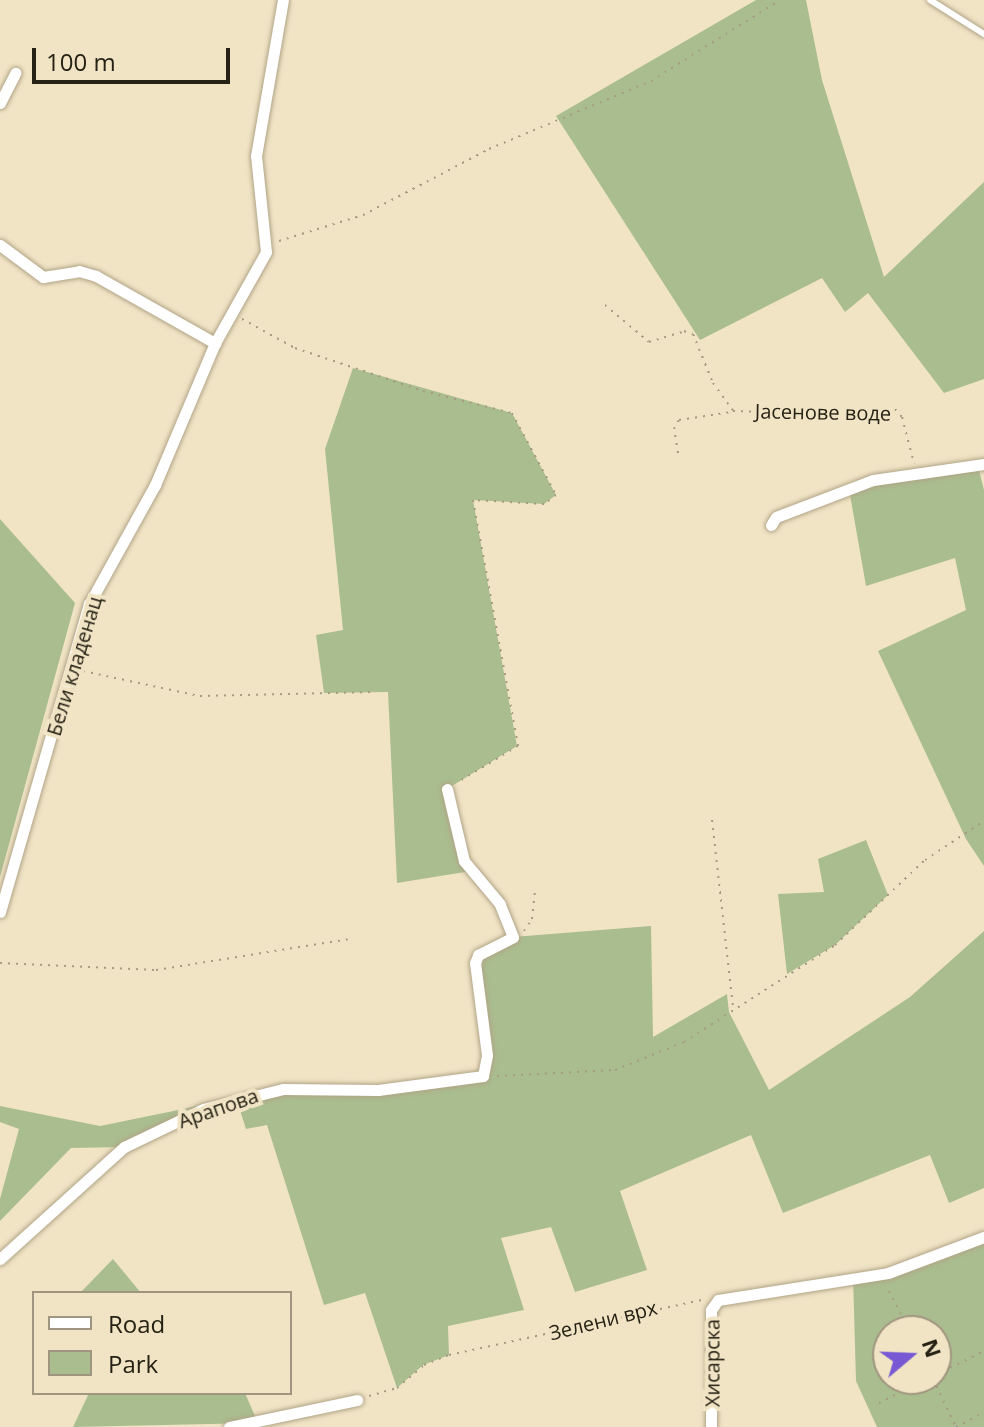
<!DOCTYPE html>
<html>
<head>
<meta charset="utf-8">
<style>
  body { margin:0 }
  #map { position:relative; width:984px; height:1427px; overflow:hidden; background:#f1e4c5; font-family:"Open Sans",sans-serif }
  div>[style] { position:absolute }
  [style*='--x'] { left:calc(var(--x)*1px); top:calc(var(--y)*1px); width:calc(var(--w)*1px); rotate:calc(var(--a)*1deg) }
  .green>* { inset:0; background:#aabd8f }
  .path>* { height:2px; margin-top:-1px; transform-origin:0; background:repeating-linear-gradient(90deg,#a59b83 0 2px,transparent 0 8px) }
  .roads { filter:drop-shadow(0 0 2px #b1a487) drop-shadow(0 0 2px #b1a487) }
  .lane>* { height:6px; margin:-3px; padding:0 3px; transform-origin:3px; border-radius:3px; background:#fff }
  .street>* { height:11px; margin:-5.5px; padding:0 5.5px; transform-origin:5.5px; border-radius:5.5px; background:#fff }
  span { translate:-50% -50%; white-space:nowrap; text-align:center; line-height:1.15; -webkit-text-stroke:8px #f1e4c5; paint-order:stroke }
  .street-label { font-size:20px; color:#262115 }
  .legend { position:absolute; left:32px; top:1291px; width:260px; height:104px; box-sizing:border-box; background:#f1e4c5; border:2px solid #a0967f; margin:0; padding:10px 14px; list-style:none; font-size:24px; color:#262115 }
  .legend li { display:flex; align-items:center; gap:16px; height:40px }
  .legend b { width:40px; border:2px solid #a0967f }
  .north { position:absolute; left:872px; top:1315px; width:80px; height:80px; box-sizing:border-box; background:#f1e4c5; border:2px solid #a0967f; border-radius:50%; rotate:71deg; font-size:22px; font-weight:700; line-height:32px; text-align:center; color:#262115 }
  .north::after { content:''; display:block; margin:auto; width:28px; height:36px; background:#7859d3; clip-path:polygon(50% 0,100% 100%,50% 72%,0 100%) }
  .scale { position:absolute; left:32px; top:48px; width:198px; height:36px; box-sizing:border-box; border:4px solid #262115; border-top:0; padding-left:10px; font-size:24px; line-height:28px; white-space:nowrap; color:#262115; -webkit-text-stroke:6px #f1e4c5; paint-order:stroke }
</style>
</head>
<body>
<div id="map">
  <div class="green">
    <div style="clip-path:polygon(756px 0,806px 0,822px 80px,884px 277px,984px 182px,984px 379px,944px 393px,868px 293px,845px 312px,822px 278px,700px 340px,556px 116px)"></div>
    <div style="clip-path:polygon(353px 368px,512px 413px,556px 495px,544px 504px,473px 500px,517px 746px,447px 789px,471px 871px,397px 883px,388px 692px,324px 693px,316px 635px,343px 630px,325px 449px)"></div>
    <div style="clip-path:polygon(978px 466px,984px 490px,984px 866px,966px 839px,878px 651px,966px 610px,955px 558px,866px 586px,849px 489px)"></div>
    <div style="clip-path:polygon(0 519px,75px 603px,0 877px)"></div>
    <div style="clip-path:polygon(866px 840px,888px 895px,835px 945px,787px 974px,778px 894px,824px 892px,818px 859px)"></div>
    <div style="clip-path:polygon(651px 926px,653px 1037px,727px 994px,729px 1012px,769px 1090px,910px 997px,984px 931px,984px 1188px,949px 1203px,930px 1155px,783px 1213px,751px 1135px,620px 1191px,647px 1270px,575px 1292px,551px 1227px,501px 1238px,524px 1310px,448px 1326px,449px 1355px,423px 1365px,397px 1388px,365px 1293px,324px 1305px,267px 1125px,246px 1129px,236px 1098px,124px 1147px,71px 1148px,0 1221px,0 1199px,19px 1129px,0 1122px,0 1106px,100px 1126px,237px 1098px,465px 1081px,486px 1068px,475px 963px,513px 937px)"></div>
    <div style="clip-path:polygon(evenodd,984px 1237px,984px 1427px,877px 1427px,856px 1381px,853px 1277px,888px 1273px,984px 1237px,888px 1331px,936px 1331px,936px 1379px,888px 1379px,888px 1331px)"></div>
    <div style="clip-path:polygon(113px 1259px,141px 1293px,80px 1293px)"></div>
    <div style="clip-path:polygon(89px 1393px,245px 1393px,258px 1423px,73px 1427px)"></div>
  </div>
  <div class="path">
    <div style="--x:279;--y:241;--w:88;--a:-17.2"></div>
    <div style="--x:363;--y:215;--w:142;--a:-27.6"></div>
    <div style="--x:489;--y:149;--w:176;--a:-22.8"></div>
    <div style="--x:651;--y:81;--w:152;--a:-32.1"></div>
    <div style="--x:605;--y:305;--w:57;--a:40.1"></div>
    <div style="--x:649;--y:342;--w:37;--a:-17"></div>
    <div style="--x:684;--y:331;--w:9;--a:18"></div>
    <div style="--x:693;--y:334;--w:53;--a:67.8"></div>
    <div style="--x:713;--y:383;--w:34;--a:54"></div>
    <div style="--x:733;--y:411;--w:124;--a:1.8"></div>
    <div style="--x:857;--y:415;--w:38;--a:-9"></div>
    <div style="--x:895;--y:409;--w:11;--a:49"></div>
    <div style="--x:902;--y:417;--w:48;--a:75.4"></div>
    <div style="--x:242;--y:319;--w:60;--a:28.7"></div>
    <div style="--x:295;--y:348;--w:135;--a:18.6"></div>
    <div style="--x:423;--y:391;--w:92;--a:13.9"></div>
    <div style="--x:512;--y:413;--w:93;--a:61.8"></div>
    <div style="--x:556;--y:495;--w:15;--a:143"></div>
    <div style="--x:544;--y:504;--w:71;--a:-176.8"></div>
    <div style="--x:473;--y:500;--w:250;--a:79.6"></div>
    <div style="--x:518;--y:746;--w:70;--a:149"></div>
    <div style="--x:678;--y:453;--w:24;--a:-99"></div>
    <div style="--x:674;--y:429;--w:10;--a:-61"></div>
    <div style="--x:679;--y:420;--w:53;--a:-8.7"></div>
    <div style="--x:83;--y:671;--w:120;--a:12.1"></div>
    <div style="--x:200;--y:696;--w:174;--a:-1.3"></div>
    <div style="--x:712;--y:820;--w:188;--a:83.6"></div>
    <div style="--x:524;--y:931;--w:14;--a:-56"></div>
    <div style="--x:532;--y:919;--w:31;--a:-84"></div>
    <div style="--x:0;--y:963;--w:156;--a:2.6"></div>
    <div style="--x:156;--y:970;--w:196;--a:-9.1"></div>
    <div style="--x:497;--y:1076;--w:118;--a:-2.9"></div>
    <div style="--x:615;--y:1070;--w:74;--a:-22.1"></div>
    <div style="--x:684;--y:1042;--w:179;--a:-32.7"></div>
    <div style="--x:835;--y:945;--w:124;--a:-43.4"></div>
    <div style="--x:925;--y:860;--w:71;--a:-33.5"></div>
    <div style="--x:889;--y:1291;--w:45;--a:63.4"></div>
    <div style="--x:936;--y:1375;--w:54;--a:-26.6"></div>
    <div style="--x:933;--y:1379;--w:53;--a:64.4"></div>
    <div style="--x:369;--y:1396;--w:29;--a:-16"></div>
    <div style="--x:397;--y:1388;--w:35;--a:-40"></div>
    <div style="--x:424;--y:1365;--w:27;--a:-22"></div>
    <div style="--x:449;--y:1355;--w:262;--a:-12.3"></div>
    <div style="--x:879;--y:1403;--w:54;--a:-26.6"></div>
    <div style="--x:956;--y:1427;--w:31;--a:-27"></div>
  </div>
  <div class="roads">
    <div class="lane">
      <div style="--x:930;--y:0;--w:64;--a:32.2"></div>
    </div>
    <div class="street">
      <div style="--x:0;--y:103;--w:34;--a:-63"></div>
      <div style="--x:0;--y:245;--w:54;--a:36.7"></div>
      <div style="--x:43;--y:277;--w:36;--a:-9"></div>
      <div style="--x:79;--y:271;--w:18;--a:16"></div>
      <div style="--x:96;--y:276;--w:137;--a:29.4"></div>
      <div style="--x:771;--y:525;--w:9;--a:-58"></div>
      <div style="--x:776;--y:517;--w:104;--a:-20.9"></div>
      <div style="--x:873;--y:480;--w:112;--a:-8.2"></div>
      <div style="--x:0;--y:912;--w:321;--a:-73.9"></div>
      <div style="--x:89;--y:604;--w:136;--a:-61"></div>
      <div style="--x:155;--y:485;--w:154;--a:-67.1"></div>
      <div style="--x:215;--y:343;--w:104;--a:-60.7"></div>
      <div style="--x:266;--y:252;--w:97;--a:-95.9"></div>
      <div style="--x:256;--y:156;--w:158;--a:-80.2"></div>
      <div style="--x:0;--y:1259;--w:167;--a:-42.1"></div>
      <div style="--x:124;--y:1147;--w:88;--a:-25.7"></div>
      <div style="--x:203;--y:1109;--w:82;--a:-14"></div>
      <div style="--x:283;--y:1089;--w:95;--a:0.6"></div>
      <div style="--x:378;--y:1090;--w:106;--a:-7.6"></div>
      <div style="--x:483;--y:1076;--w:21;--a:-79"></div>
      <div style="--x:487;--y:1055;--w:93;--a:-97.4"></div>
      <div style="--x:475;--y:963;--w:9;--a:-69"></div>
      <div style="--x:478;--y:955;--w:39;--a:-27"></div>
      <div style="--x:513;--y:937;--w:35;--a:-112"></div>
      <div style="--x:500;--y:904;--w:56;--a:-129.9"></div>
      <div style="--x:464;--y:861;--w:74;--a:-103.3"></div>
      <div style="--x:229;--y:1427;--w:131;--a:-11.9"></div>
      <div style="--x:711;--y:1427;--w:117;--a:-90"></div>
      <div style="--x:711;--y:1310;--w:12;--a:-55"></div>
      <div style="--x:718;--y:1300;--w:172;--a:-9"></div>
      <div style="--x:888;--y:1273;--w:103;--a:-20.6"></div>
    </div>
  </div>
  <div class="street-label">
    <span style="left:823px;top:412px;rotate:1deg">Јасенове воде</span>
    <span style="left:74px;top:666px;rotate:-73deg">Бели кладенац</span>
    <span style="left:218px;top:1108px;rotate:-19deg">Арапова</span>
    <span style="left:603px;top:1320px;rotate:-14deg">Зелени врх</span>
    <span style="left:712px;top:1363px;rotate:-90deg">Хисарска</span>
  </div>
  <ul class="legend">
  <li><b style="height:10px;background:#fff"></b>Road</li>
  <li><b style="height:22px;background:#aabd8f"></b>Park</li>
  </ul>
  <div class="north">N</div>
  <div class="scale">100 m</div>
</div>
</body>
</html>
